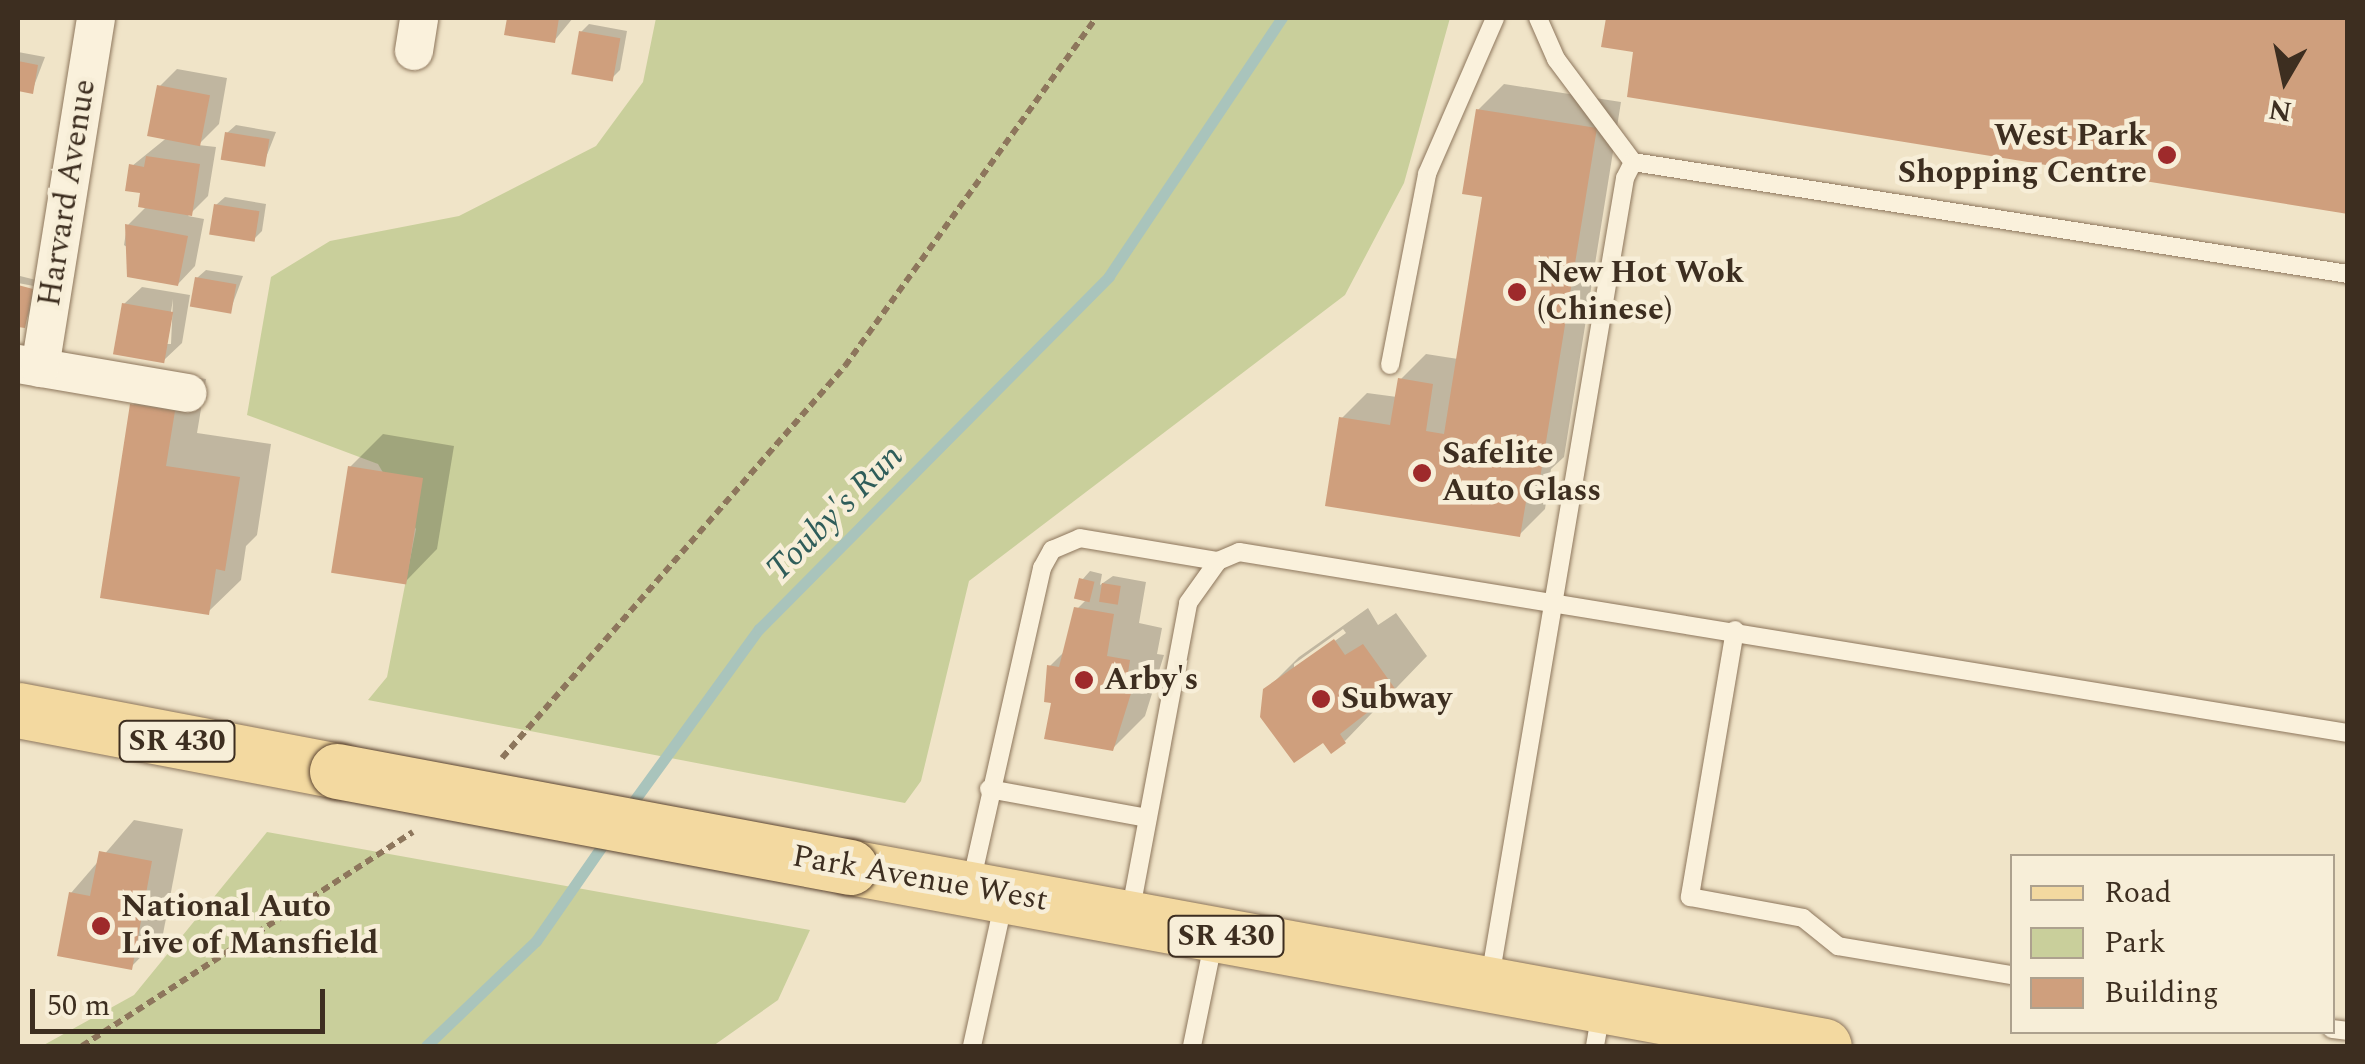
<!DOCTYPE html>
<html>
<head>
<meta charset="utf-8">
<style>
  body { margin:0 }
  #map { position:relative; width:2365px; height:1064px; overflow:hidden; background:#f0e4c8; font-family:Spectral,serif }
  div>[style] { position:absolute }
  [style*='--x'] { left:calc(var(--x)*1px); top:calc(var(--y)*1px); width:calc(var(--w)*1px); rotate:calc(var(--a)*1deg) }
  .green>* { inset:0; background:#c9cf9b }
  .shadow>* { inset:0; background:#0003 }
  .stream>* { height:11px; margin:-5.5px; padding:0 5.5px; transform-origin:5.5px; border-radius:5.5px; background:#a9c4bc }
  .building>* { inset:0; background:#cf9f7d; transform-origin:0 0 }
  .path>* { height:6px; margin-top:-3px; transform-origin:0; background:repeating-linear-gradient(90deg,#8d765c 0 8px,transparent 0 13px) }
  .roads { filter:drop-shadow(0 0 2px #8d765c) drop-shadow(0 0 2px #8d765c) }
  .service>* { height:18px; margin:-9px; padding:0 9px; transform-origin:9px; border-radius:9px; background:#faf1dc }
  .minor>* { height:38px; margin:-19px; padding:0 19px; transform-origin:19px; border-radius:19px; background:#faf1dc }
  .primary>* { height:55px; margin:-27.5px; padding:0 27.5px; transform-origin:27.5px; border-radius:27.5px; background:#f3d9a0 }
  .bridges { filter:drop-shadow(0 0 2px #5b4430) drop-shadow(0 0 2px #5b4430) }
  .primary-bridge>* { height:55px; margin:-27.5px; padding:0 27.5px; transform-origin:27.5px; border-radius:27.5px; background:#f3d9a0 }
  .dots>* { width:28px; height:28px; translate:-50% -50%; box-sizing:border-box; border:5px solid #f7eed8; border-radius:50% }
  span { translate:-50% -50%; white-space:nowrap; text-align:center; line-height:1.15; -webkit-text-stroke:9px #f7eed8; paint-order:stroke }
  .shield-label span { padding:2px 8px; background:#f7eed8; border:2px solid; border-radius:8px; -webkit-text-stroke-width:0 }
  .shield-label { font-size:30px; color:#3d2e20; font-weight:700 }
  .poi-label { font-size:32px; color:#3d2e20; font-weight:700 }
  .right { translate:-100% -50%; text-align:right }
  .left { translate:0 -50%; text-align:left }
  .street-label { font-size:32px; color:#3d2e20 }
  .water-label { font-size:35px; color:#2f5d5a; font-style:italic }
  .frame { position:absolute; inset:0; border:20px solid #3d2e20; pointer-events:none }
  .legend { position:absolute; left:2010px; top:854px; width:325px; height:180px; box-sizing:border-box; background:#f7eed8; border:2px solid #ada18e; margin:0; padding:12px 18px; list-style:none; font-size:30px; color:#3d2e20 }
  .legend li { display:flex; align-items:center; gap:20px; height:50px }
  .legend b { width:50px; border:2px solid #ada18e }
  .north { position:absolute; left:2235px; top:30px; width:100px; height:100px; -webkit-text-stroke:8px #f7eed8; paint-order:stroke; rotate:189deg; font-size:28px; font-weight:700; line-height:40px; text-align:center; color:#3d2e20 }
  .north::after { content:''; display:block; margin:auto; width:35px; height:45px; background:#3d2e20; clip-path:polygon(50% 0,100% 100%,50% 72%,0 100%) }
  .scale { position:absolute; left:30px; top:989px; width:295px; height:45px; box-sizing:border-box; border:5px solid #3d2e20; border-top:0; padding-left:12px; font-size:30px; line-height:35px; white-space:nowrap; color:#3d2e20; -webkit-text-stroke:8px #f7eed8; paint-order:stroke }
</style>
</head>
<body>
<div id="map">
  <div class="green">
    <div style="clip-path:polygon(656px 18px,1450px 18px,1404px 183px,1345px 295px,969px 581px,921px 781px,905px 803px,368px 700px,387px 677px,416px 529px,378px 464px,247px 415px,271px 277px,330px 241px,459px 216px,596px 146px,643px 82px)"></div>
    <div style="clip-path:polygon(267px 832px,810px 930px,778px 1000px,713px 1046px,42px 1046px,134px 995px)"></div>
  </div>
  <div class="shadow">
    <div style="clip-path:polygon(509px 18px,573px 18px,554px 41px,507px 33px)"></div>
    <div style="clip-path:polygon(1609px 18px,2348px 18px,2348px 211px,1604px 45px)"></div>
    <div style="clip-path:polygon(589px 24px,627px 31px,620px 70px,612px 78px,581px 32px)"></div>
    <div style="clip-path:polygon(18px 52px,45px 57px,32px 91px,18px 89px)"></div>
    <div style="clip-path:polygon(177px 69px,227px 78px,219px 124px,198px 145px,216px 147px,208px 196px,188px 216px,204px 219px,195px 266px,178px 284px,124px 245px,127px 226px,147px 206px,132px 166px,169px 136px,159px 87px)"></div>
    <div style="clip-path:polygon(1504px 84px,1621px 102px,1564px 457px,1551px 469px,1545px 509px,1519px 535px,1341px 419px,1367px 393px,1397px 397px,1400px 380px,1426px 354px,1458px 359px,1485px 195px,1478px 110px)"></div>
    <div style="clip-path:polygon(236px 125px,276px 132px,263px 165px,227px 133px)"></div>
    <div style="clip-path:polygon(225px 197px,266px 204px,262px 231px,253px 240px,216px 205px)"></div>
    <div style="clip-path:polygon(206px 270px,243px 276px,230px 311px,197px 278px)"></div>
    <div style="clip-path:polygon(20px 276px,40px 281px,39px 287px,18px 283px)"></div>
    <div style="clip-path:polygon(evenodd,142px 287px,190px 295px,182px 343px,164px 360px,124px 304px,142px 287px,173px 299px,171px 344px,166px 344px,173px 299px)"></div>
    <div style="clip-path:polygon(18px 288px,38px 292px,24px 325px,18px 324px)"></div>
    <div style="clip-path:polygon(165px 373px,206px 379px,197px 433px,271px 444px,257px 535px,246px 546px,241px 580px,208px 612px,132px 406px)"></div>
    <div style="clip-path:polygon(383px 434px,454px 446px,437px 549px,405px 582px,350px 467px)"></div>
    <div style="clip-path:polygon(1090px 571px,1102px 574px,1100px 585px,1113px 576px,1146px 582px,1139px 623px,1162px 628px,1157px 654px,1164px 655px,1145px 716px,1113px 748px,1054px 701px,1050px 666px,1066px 650px,1077px 609px,1087px 599px,1082px 580px)"></div>
    <div style="clip-path:polygon(evenodd,1368px 608px,1378px 625px,1396px 613px,1427px 656px,1345px 741px,1266px 690px,1299px 657px,1368px 608px,1343px 629px,1346px 633px,1294px 670px,1294px 664px,1343px 629px)"></div>
    <div style="clip-path:polygon(134px 820px,183px 829px,163px 934px,131px 967px,71px 893px)"></div>
  </div>
  <div class="stream">
    <div style="--x:628;--y:809;--w:223;--a:-54"></div>
    <div style="--x:759;--y:629;--w:497;--a:-45.2"></div>
    <div style="--x:1109;--y:276;--w:311;--a:-56.2"></div>
    <div style="--x:426;--y:1046;--w:152;--a:-43.7"></div>
    <div style="--x:536;--y:941;--w:128;--a:-55.2"></div>
  </div>
  <div class="building">
    <div style="clip-path:polygon(507px 18px,559px 18px,555px 43px,504px 35px)"></div>
    <div style="clip-path:polygon(1606px 18px,2348px 18px,2348px 214px,1627px 97px,1633px 52px,1601px 47px)"></div>
    <div style="left:579px;top:31px;width:42px;height:44px;rotate:10deg"></div>
    <div style="clip-path:polygon(18px 61px,38px 65px,33px 94px,18px 91px)"></div>
    <div style="left:157px;top:85px;width:54px;height:52px;rotate:11deg"></div>
    <div style="clip-path:polygon(1476px 109px,1597px 128px,1539px 485px,1529px 484px,1520px 537px,1325px 506px,1339px 417px,1390px 425px,1398px 378px,1433px 384px,1426px 431px,1444px 434px,1482px 197px,1462px 194px)"></div>
    <div style="left:225px;top:132px;width:45px;height:28px;rotate:9deg"></div>
    <div style="clip-path:polygon(146px 156px,200px 164px,192px 216px,138px 207px,140px 193px,125px 191px,129px 164px,144px 167px)"></div>
    <div style="left:214px;top:204px;width:46px;height:31px;rotate:9deg"></div>
    <div style="clip-path:polygon(125px 224px,188px 236px,178px 286px,127px 277px)"></div>
    <div style="left:195px;top:277px;width:42px;height:30px;rotate:10deg"></div>
    <div style="clip-path:polygon(18px 285px,33px 289px,25px 328px,18px 327px)"></div>
    <div style="left:122px;top:303px;width:52px;height:52px;rotate:10deg"></div>
    <div style="clip-path:polygon(130px 404px,175px 411px,166px 466px,240px 477px,225px 571px,216px 569px,209px 615px,100px 598px)"></div>
    <div style="left:348px;top:466px;width:76px;height:108px;rotate:9deg"></div>
    <div style="left:1079px;top:578px;width:16px;height:21px;rotate:14deg"></div>
    <div style="left:1102px;top:583px;width:19px;height:19px;rotate:9deg"></div>
    <div style="clip-path:polygon(1074px 607px,1114px 614px,1107px 656px,1130px 660px,1126px 686px,1133px 687px,1113px 751px,1044px 739px,1051px 703px,1044px 702px,1047px 665px,1059px 667px)"></div>
    <div style="clip-path:polygon(1334px 639px,1345px 655px,1363px 644px,1396px 690px,1340px 734px,1346px 743px,1331px 754px,1323px 743px,1294px 763px,1260px 717px,1263px 689px)"></div>
    <div style="clip-path:polygon(99px 851px,152px 861px,132px 970px,57px 956px,69px 892px,90px 896px)"></div>
  </div>
  <div class="path">
    <div style="--x:502;--y:758;--w:521;--a:-48.81"></div>
    <div style="--x:845;--y:366;--w:429;--a:-54.2"></div>
    <div style="--x:82;--y:1046;--w:394;--a:-32.9"></div>
  </div>
  <div class="roads">
    <div class="service">
      <div style="--x:1538;--y:18;--w:45;--a:66.3"></div>
      <div style="--x:1556;--y:59;--w:129;--a:53.2"></div>
      <div style="--x:1633;--y:162;--w:724;--a:8.9"></div>
      <div style="--x:1390;--y:365;--w:195;--a:-79"></div>
      <div style="--x:1427;--y:174;--w:170;--a:-66.4"></div>
      <div style="--x:1735;--y:630;--w:271;--a:99.6"></div>
      <div style="--x:1690;--y:897;--w:115;--a:10.5"></div>
      <div style="--x:1803;--y:918;--w:45;--a:38.7"></div>
      <div style="--x:1838;--y:946;--w:176;--a:9.5"></div>
      <div style="--x:989;--y:789;--w:161;--a:10.4"></div>
      <div style="--x:971;--y:883;--w:323;--a:-77.3"></div>
      <div style="--x:1042;--y:568;--w:21;--a:-61"></div>
      <div style="--x:1052;--y:550;--w:30;--a:-23"></div>
      <div style="--x:1080;--y:538;--w:140;--a:9.5"></div>
      <div style="--x:1130;--y:914;--w:316;--a:-79.4"></div>
      <div style="--x:1188;--y:603;--w:52;--a:-54.5"></div>
      <div style="--x:1218;--y:561;--w:23;--a:-23"></div>
      <div style="--x:1239;--y:552;--w:1124;--a:9.27"></div>
      <div style="--x:1490;--y:978;--w:811;--a:-80.42"></div>
      <div style="--x:1625;--y:178;--w:18;--a:-63"></div>
      <div style="--x:2332;--y:1029;--w:16;--a:7"></div>
      <div style="--x:972;--y:1046;--w:149;--a:-77.6"></div>
      <div style="--x:1192;--y:1046;--w:109;--a:-78.4"></div>
      <div style="--x:1595;--y:1046;--w:36;--a:-80"></div>
    </div>
    <div class="minor">
      <div style="--x:414;--y:51;--w:33;--a:-81"></div>
      <div style="--x:18;--y:364;--w:172;--a:9.7"></div>
      <div style="--x:40;--y:368;--w:354;--a:-80.9"></div>
    </div>
    <div class="primary">
      <div style="--x:18;--y:710;--w:325;--a:10.8"></div>
      <div style="--x:850;--y:867;--w:990;--a:10.41"></div>
    </div>
  </div>
  <div class="bridges">
    <div class="primary-bridge">
      <div style="--x:337;--y:771;--w:522;--a:10.6"></div>
    </div>
  </div>
  <div class="dots">
    <div style="left:2167px;top:155px;background:#9e2a2b"></div>
    <div style="left:1517px;top:292px;background:#9e2a2b"></div>
    <div style="left:1422px;top:473px;background:#9e2a2b"></div>
    <div style="left:1084px;top:680px;background:#9e2a2b"></div>
    <div style="left:1321px;top:699px;background:#9e2a2b"></div>
    <div style="left:101px;top:926px;background:#9e2a2b"></div>
  </div>
  <div class="shield-label">
    <span style="left:177px;top:741px">SR 430</span>
    <span style="left:1226px;top:936px">SR 430</span>
  </div>
  <div class="poi-label">
    <span class="right" style="left:2147px;top:155px">West Park<br>Shopping Centre</span>
    <span class="left" style="left:1537px;top:292px">New Hot Wok<br>(Chinese)</span>
    <span class="left" style="left:1442px;top:473px">Safelite<br>Auto Glass</span>
    <span class="left" style="left:1104px;top:680px">Arby's</span>
    <span class="left" style="left:1341px;top:699px">Subway</span>
    <span class="left" style="left:121px;top:926px">National Auto<br>Live of Mansfield</span>
  </div>
  <div class="street-label">
    <span style="left:68px;top:193px;rotate:-81deg">Harvard Avenue</span>
    <span style="left:920px;top:879px;rotate:10deg">Park Avenue West</span>
  </div>
  <div class="water-label">
    <span style="left:835px;top:513px;rotate:-45deg">Touby's Run</span>
  </div>
  <div class="frame"></div>
  <ul class="legend">
  <li><b style="height:12px;background:#f3d9a0"></b>Road</li>
  <li><b style="height:28px;background:#c9cf9b"></b>Park</li>
  <li><b style="height:28px;background:#cf9f7d"></b>Building</li>
  </ul>
  <div class="north">N</div>
  <div class="scale">50 m</div>
</div>
</body>
</html>
